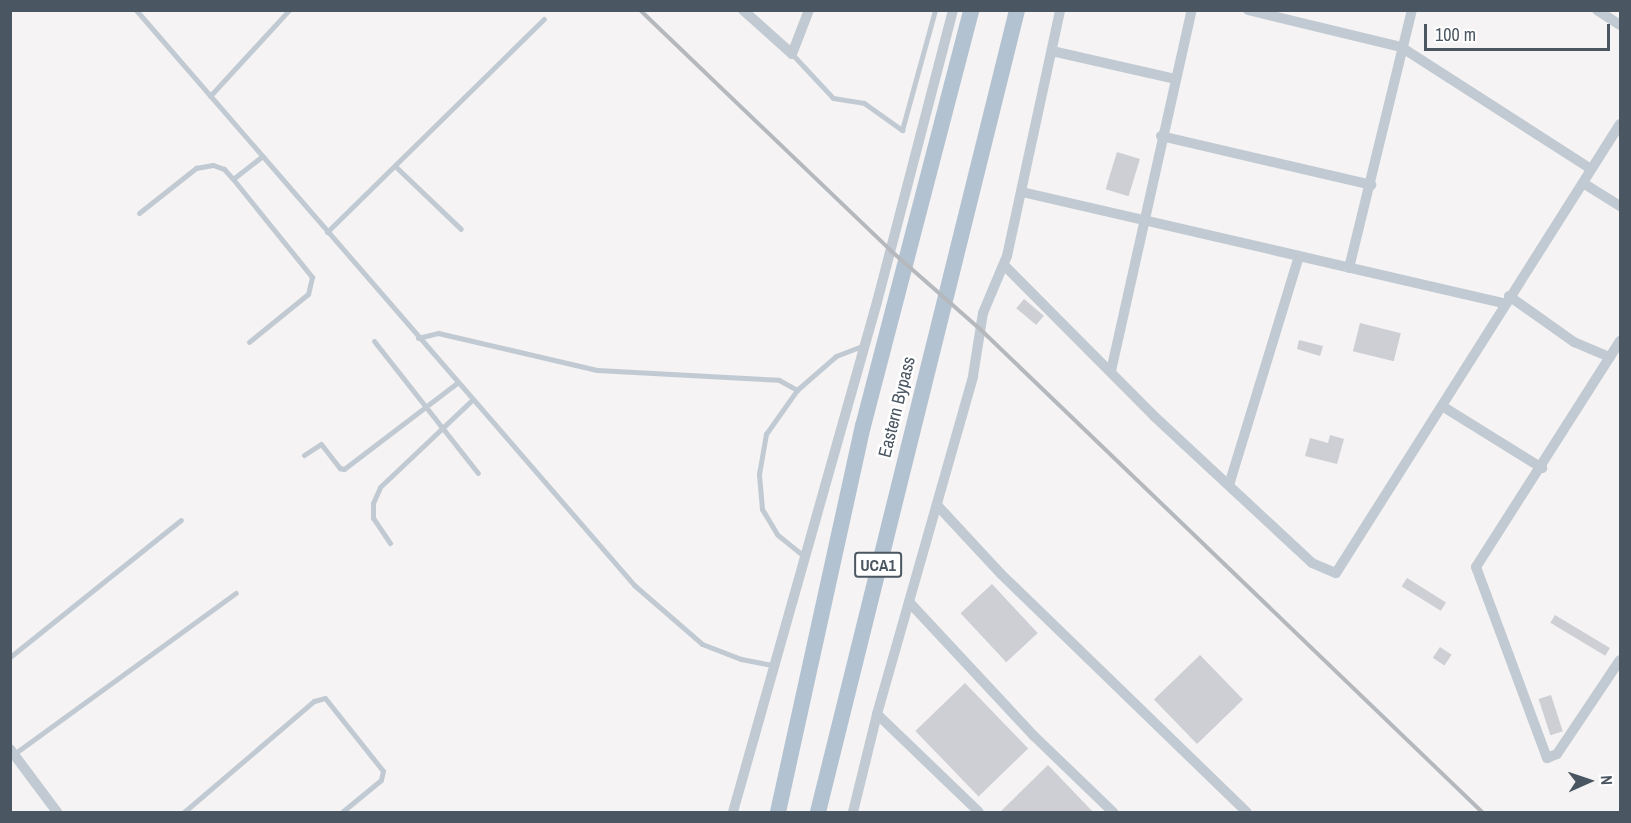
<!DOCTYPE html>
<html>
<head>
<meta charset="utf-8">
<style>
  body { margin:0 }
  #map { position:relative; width:1631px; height:823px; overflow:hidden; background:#f5f3f3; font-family:"Archivo Narrow",sans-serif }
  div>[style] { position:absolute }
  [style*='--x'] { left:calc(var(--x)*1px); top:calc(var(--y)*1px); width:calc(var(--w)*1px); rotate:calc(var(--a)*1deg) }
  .building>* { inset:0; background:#cdcfd5; transform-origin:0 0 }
  .lane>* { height:5px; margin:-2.5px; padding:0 2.5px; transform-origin:2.5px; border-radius:2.5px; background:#c1cad2 }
  .street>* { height:10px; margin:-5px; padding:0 5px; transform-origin:5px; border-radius:5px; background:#c1cad2 }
  .primary>* { height:16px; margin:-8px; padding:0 8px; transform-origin:8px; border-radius:8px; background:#b3c2d1 }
  .rail>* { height:4px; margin:-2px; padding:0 2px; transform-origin:2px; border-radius:2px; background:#b5b8bd }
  span { translate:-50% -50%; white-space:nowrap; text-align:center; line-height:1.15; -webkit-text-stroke:5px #fff; paint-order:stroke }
  .shield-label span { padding:2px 4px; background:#fff; border:2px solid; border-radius:4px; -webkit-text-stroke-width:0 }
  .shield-label { font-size:16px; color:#4a5661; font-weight:700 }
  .street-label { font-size:18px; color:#4a5661 }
  .frame { position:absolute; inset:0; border:12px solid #4a5661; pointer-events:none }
  .north { position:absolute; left:1559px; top:751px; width:60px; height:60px; -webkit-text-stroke:4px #fff; paint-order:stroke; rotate:87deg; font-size:16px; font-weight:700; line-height:24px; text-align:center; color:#4a5661 }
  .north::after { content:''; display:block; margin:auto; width:21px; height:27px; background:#4a5661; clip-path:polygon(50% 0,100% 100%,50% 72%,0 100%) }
  .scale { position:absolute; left:1424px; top:24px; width:186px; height:27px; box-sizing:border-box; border:3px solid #4a5661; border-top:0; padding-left:8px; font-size:18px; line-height:21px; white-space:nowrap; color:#4a5661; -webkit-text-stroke:4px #fff; paint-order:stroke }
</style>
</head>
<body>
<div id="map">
  <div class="building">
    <div style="left:1117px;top:152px;width:24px;height:39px;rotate:17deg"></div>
    <div style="left:1024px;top:299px;width:26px;height:12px;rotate:40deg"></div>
    <div style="left:1360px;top:323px;width:42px;height:29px;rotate:14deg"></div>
    <div style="clip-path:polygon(1299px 340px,1323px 346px,1320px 356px,1297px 349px)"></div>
    <div style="clip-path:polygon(1330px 435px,1344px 439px,1337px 464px,1305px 456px,1310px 438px,1328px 443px)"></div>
    <div style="left:1407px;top:578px;width:46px;height:10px;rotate:32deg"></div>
    <div style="left:992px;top:584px;width:67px;height:43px;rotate:47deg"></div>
    <div style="left:1555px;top:615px;width:64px;height:9px;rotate:31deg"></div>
    <div style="left:1440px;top:647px;width:14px;height:13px;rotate:34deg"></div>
    <div style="left:1200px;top:655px;width:62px;height:64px;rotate:46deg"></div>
    <div style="left:965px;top:683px;width:91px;height:69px;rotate:46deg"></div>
    <div style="left:1551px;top:695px;width:38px;height:13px;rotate:72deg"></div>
    <div style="clip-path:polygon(1048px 765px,1094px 813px,999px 813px)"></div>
  </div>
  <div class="lane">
    <div style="--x:136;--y:10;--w:761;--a:49.1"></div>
    <div style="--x:634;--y:585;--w:90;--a:40.9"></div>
    <div style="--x:702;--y:644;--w:42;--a:21"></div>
    <div style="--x:741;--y:659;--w:33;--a:11"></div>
    <div style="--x:792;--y:54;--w:60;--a:47"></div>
    <div style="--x:833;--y:98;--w:31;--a:9"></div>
    <div style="--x:864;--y:103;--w:47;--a:35.4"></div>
    <div style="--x:902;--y:130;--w:124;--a:-74.6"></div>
    <div style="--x:210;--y:96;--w:117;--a:-47.4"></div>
    <div style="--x:395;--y:166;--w:91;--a:43.7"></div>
    <div style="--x:233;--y:179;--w:37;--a:-38"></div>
    <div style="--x:139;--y:213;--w:73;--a:-38.3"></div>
    <div style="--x:196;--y:168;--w:17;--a:-10"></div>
    <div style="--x:213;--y:165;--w:12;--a:20"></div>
    <div style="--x:224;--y:169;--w:13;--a:48"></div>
    <div style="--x:233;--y:179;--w:126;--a:51.1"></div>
    <div style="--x:312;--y:277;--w:17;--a:103"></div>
    <div style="--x:308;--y:294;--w:76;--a:140.9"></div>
    <div style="--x:327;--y:232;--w:304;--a:-44.5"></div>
    <div style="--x:418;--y:338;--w:21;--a:-14"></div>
    <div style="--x:438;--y:333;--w:163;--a:13.1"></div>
    <div style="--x:597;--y:370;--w:182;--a:3.1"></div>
    <div style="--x:779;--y:380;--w:21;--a:29"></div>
    <div style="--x:374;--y:341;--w:168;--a:51.8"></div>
    <div style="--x:304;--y:455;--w:20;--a:-33"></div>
    <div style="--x:321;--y:444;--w:31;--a:52"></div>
    <div style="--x:340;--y:468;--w:4;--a:14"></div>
    <div style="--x:344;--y:469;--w:142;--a:-37.3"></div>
    <div style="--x:390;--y:543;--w:30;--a:-124"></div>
    <div style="--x:373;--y:518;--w:15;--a:-90"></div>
    <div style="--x:373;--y:503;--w:17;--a:-66"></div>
    <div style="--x:380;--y:487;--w:125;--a:-43.4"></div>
    <div style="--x:805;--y:557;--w:36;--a:-141"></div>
    <div style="--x:777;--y:534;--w:29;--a:-121"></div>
    <div style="--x:762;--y:509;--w:35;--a:-95"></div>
    <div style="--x:759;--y:474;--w:41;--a:-80.1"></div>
    <div style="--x:766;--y:434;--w:54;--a:-54.8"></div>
    <div style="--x:797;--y:390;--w:52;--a:-41.1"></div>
    <div style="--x:836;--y:356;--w:30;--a:-21"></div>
    <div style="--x:10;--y:657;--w:219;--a:-38.7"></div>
    <div style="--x:14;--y:754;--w:274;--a:-36"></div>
    <div style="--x:184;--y:812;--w:171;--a:-40.5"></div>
    <div style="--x:314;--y:701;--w:11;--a:-15"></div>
    <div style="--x:325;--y:698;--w:93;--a:51.5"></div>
    <div style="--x:383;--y:771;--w:9;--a:103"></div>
    <div style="--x:381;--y:780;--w:50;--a:140.6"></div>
  </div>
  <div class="street">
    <div style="--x:743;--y:10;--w:66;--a:41.9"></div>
    <div style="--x:792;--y:54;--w:47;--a:-68.9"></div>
    <div style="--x:1248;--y:10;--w:157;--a:13.6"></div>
    <div style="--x:1401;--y:47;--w:226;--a:32.7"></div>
    <div style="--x:1597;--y:10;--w:27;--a:33"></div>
    <div style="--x:1052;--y:51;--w:126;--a:12.8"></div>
    <div style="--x:1161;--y:136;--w:216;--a:13.1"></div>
    <div style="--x:1583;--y:183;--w:44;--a:31.9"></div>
    <div style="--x:1022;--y:192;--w:495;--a:13"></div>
    <div style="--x:1004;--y:265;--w:214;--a:45.2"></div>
    <div style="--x:1155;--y:417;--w:214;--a:42.9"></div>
    <div style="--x:1312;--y:563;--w:26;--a:23"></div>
    <div style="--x:1336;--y:573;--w:531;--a:-57.69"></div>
    <div style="--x:1349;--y:268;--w:266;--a:-76.3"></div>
    <div style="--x:1509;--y:296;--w:80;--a:35.3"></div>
    <div style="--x:1574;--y:342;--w:39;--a:23"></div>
    <div style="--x:1620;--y:341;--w:268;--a:122.5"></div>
    <div style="--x:1476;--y:567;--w:204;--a:69.6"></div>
    <div style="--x:1547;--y:758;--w:11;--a:-22"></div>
    <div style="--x:1557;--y:754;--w:113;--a:-56.2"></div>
    <div style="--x:1111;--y:371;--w:370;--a:-77.4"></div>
    <div style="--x:1442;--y:406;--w:118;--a:31.8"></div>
    <div style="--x:1229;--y:485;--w:239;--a:-73"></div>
    <div style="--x:937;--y:505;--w:94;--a:47.2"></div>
    <div style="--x:1001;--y:574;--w:342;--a:44.1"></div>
    <div style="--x:909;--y:602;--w:183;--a:47"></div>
    <div style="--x:1034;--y:736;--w:110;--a:43.9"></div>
    <div style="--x:877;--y:714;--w:141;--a:43.9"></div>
    <div style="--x:10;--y:749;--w:79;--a:53.3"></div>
    <div style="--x:733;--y:812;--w:530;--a:-74.23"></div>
    <div style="--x:877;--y:302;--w:302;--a:-75.4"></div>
    <div style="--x:853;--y:812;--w:101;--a:-76.2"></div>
    <div style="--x:877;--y:714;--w:351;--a:-74.1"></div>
    <div style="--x:973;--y:376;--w:64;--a:-81"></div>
    <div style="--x:983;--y:313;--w:62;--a:-67.2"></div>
    <div style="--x:1007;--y:256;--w:252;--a:-77.8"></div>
  </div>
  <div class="primary">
    <div style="--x:778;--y:812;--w:395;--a:-77.6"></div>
    <div style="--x:863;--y:426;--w:430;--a:-75.4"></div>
    <div style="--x:818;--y:812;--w:826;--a:-76.06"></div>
  </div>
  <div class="rail">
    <div style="--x:640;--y:10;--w:347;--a:43.8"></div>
    <div style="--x:890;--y:250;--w:120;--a:41.3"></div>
    <div style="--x:980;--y:329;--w:697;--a:43.89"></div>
  </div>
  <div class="shield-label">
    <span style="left:878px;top:565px">UCA1</span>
  </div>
  <div class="street-label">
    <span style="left:897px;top:407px;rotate:-76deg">Eastern Bypass</span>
  </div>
  <div class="frame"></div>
  <div class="north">N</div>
  <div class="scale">100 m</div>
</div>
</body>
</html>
